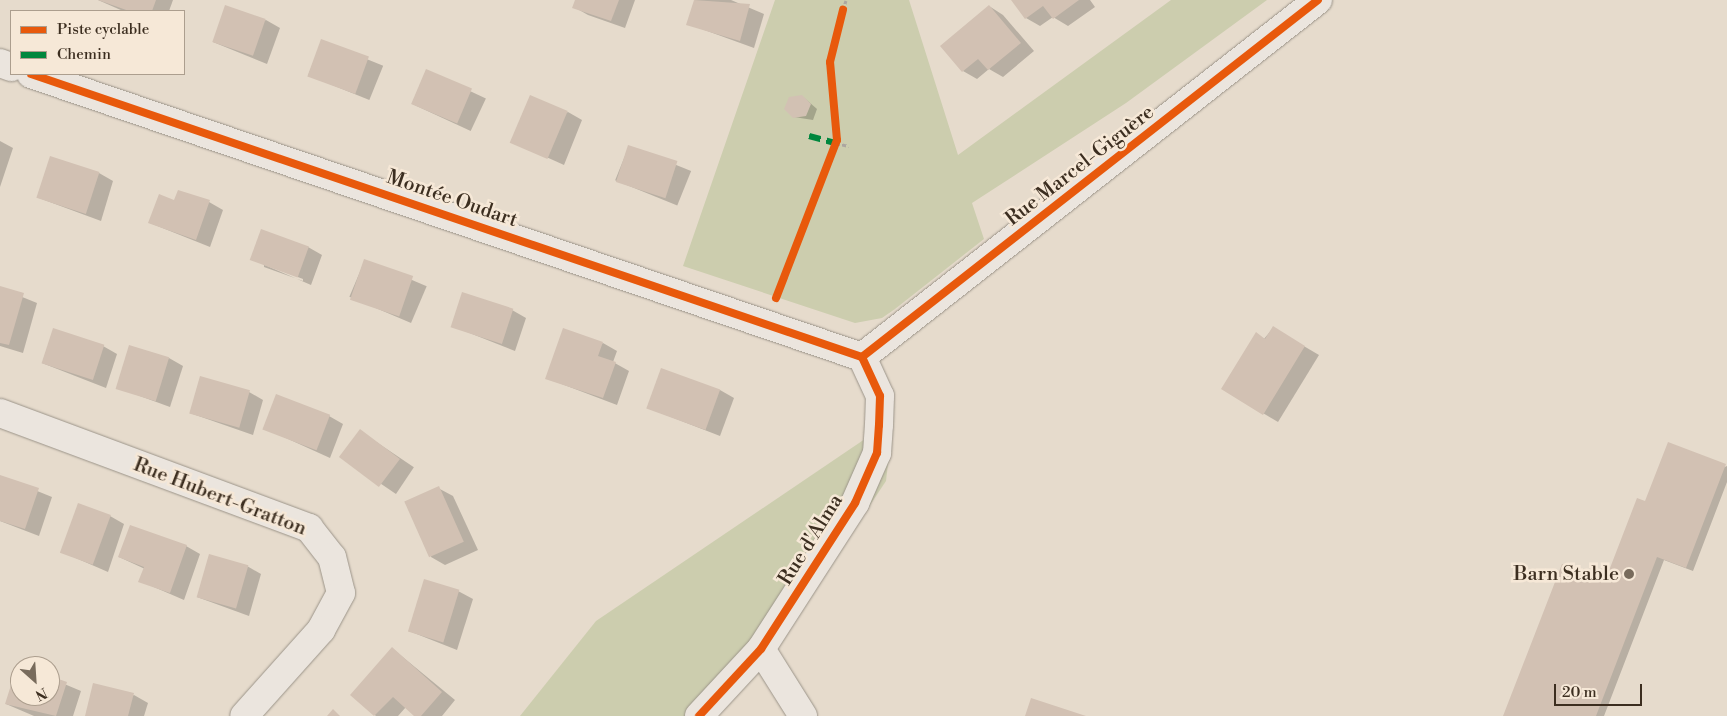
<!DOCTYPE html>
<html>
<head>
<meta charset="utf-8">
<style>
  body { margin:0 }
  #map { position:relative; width:1727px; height:716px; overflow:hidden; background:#e6dbcc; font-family:"Libre Bodoni",serif }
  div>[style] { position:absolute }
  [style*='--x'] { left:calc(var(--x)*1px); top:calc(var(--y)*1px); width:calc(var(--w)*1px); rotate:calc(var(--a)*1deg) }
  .green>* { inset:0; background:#cccdae }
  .shadow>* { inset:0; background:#0003; transform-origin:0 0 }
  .building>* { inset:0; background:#d2c1b3; transform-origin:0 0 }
  .path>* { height:3px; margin-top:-1.5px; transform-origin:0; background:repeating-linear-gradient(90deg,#aca6a0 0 4px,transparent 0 6.5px) }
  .roads { filter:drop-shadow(0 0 1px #9b9489) drop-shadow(0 0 1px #9b9489) }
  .minor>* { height:28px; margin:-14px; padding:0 14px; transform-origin:14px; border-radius:14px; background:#ebe5de }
  .quiet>* { height:6px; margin-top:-3px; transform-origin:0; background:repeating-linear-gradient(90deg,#00873e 0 12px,transparent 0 18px) }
  .cycleway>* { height:8px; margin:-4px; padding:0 4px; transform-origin:4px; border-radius:4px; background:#e8590c }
  .dots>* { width:14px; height:14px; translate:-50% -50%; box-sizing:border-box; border:2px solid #f6e8d7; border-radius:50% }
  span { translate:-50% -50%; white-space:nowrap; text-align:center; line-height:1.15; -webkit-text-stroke:5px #f6e8d7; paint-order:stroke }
  .street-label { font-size:20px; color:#3c2e20 }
  .poi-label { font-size:20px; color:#3c2e20 }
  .right { translate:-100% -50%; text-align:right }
  .legend { position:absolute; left:10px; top:10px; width:175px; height:65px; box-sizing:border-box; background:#f6e8d7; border:1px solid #ac9e8e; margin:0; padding:6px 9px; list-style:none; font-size:15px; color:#3c2e20 }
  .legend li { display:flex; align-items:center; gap:10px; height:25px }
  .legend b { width:25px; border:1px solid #ac9e8e }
  .north { position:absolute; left:10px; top:656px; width:50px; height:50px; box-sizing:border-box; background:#f6e8d7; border:1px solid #ac9e8e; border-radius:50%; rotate:154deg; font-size:14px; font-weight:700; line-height:20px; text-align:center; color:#3c2e20 }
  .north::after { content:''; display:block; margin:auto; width:18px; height:22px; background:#786b5c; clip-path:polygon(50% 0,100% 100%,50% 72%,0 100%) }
  .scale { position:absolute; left:1554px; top:684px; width:88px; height:22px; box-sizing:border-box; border:2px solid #3c2e20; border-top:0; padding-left:6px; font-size:15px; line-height:18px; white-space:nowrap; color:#3c2e20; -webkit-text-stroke:4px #f6e8d7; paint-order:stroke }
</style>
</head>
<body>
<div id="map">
  <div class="green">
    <div style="clip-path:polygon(775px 0,909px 0,958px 155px,1171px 0,1267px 0,1126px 103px,972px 203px,984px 239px,895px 309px,882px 318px,855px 323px,683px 266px)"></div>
    <div style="clip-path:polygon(893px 420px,886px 481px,771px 654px,716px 716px,520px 716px,596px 621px)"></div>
  </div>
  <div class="shadow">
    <div style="clip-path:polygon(98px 0,173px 0,169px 11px,123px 11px)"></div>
    <div style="clip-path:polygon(576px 0,635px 0,625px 28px,588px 15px,574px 7px)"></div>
    <div style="clip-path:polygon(695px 0,731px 0,764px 14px,754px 48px,688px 24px)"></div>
    <div style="clip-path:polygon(1013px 0,1090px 0,1095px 7px,1068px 26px,1053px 17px,1040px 26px,1026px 18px)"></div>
    <div style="clip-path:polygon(989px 6px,1003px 15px,1034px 51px,1003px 77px,989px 69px,977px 79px,963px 71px)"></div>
    <div style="clip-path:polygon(266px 20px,280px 28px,267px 64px,213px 42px)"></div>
    <div style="left:322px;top:41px;width:66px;height:37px;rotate:22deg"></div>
    <div style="left:427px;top:71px;width:65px;height:36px;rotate:25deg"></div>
    <div style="clip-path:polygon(802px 96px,817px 109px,813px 120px,794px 117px)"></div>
    <div style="clip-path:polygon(568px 112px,582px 120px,564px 165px,513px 142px)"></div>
    <div style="clip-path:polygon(0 141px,13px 148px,0 187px)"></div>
    <div style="left:629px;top:146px;width:67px;height:37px;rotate:22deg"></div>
    <div style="clip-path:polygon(99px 173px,113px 181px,101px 221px,39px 198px)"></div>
    <div style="clip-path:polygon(175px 201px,209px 202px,223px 210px,210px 247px,150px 223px)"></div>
    <div style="clip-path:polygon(evenodd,308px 247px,322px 255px,311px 285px,251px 259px,308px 247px,264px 264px,303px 279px,303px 281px,264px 267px,264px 264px)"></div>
    <div style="left:365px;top:260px;width:67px;height:40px;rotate:23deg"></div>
    <div style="clip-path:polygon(0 288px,37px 303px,23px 353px,0 346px)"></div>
    <div style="clip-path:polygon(512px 310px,526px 318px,515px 351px,452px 326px)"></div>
    <div style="clip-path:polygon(1273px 328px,1319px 355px,1278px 422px,1223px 389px)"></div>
    <div style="clip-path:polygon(603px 343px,617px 351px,613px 362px,629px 371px,617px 405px,546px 378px)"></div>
    <div style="clip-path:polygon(103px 346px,117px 354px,106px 388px,42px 363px)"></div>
    <div style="clip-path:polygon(169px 358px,183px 366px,170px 407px,118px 388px)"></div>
    <div style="clip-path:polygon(720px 390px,734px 398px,720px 436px,648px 408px)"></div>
    <div style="clip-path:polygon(249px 392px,263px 400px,253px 435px,190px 413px)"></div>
    <div style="clip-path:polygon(329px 416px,343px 424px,330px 458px,264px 428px)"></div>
    <div style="left:360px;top:431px;width:65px;height:32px;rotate:34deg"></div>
    <div style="clip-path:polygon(1727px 466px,1727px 482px,1693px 571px,1664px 560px,1604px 716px,1505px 716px,1606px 582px,1646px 503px)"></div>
    <div style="clip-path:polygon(0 476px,52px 497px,39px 536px,0 521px)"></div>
    <div style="clip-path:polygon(438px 488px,453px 496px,478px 550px,445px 565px,431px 557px)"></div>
    <div style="clip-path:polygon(110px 516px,124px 524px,108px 572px,62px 552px)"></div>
    <div style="clip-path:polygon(186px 546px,200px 554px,184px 600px,140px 581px,145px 569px,119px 557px)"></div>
    <div style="clip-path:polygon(247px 566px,261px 574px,249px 616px,197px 597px)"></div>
    <div style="clip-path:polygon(458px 591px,473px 599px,457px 650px,409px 631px)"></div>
    <div style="clip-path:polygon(393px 649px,455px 700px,442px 716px,416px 716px,406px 707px,398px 716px,376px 716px,352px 695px)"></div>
    <div style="clip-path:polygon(18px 668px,20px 696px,50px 696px,50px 678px,81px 691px,73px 716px,34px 716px,6px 704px)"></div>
    <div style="clip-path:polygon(134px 695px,148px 703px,144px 716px,86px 716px)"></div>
  </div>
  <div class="building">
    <div style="clip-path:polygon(98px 0,156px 0,152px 11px,129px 11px)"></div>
    <div style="clip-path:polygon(575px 0,619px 0,611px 21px,572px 8px)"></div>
    <div style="clip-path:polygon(694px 0,750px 4px,740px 41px,686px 25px)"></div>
    <div style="clip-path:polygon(1011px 0,1079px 0,1053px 19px,1043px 6px,1025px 19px)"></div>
    <div style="left:225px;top:5px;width:43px;height:39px;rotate:19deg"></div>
    <div style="clip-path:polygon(989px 5px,1021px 43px,988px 70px,978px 59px,962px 72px,940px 46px)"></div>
    <div style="left:321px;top:39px;width:51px;height:40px;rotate:20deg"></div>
    <div style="left:426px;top:69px;width:50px;height:38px;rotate:23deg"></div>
    <div style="left:530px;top:95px;width:41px;height:52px;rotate:23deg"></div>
    <div style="clip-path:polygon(802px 95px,811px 104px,806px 116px,793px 118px,784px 109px,789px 97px)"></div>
    <div style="left:628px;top:145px;width:52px;height:39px;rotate:18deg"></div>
    <div style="left:50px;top:156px;width:52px;height:44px;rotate:18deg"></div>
    <div style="clip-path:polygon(178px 190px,210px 200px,196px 240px,148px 223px,159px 194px,174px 200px)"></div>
    <div style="left:261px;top:229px;width:51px;height:33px;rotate:20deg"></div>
    <div style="left:364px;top:259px;width:52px;height:43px;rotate:19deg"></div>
    <div style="clip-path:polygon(0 286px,24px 293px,9px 345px,0 343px)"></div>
    <div style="left:462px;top:292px;width:54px;height:37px;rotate:18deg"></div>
    <div style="clip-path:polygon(1273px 326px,1305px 346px,1263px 415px,1221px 389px,1256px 332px,1265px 339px)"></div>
    <div style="left:53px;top:328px;width:54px;height:37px;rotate:18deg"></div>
    <div style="clip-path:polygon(563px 328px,603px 342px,598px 356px,616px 362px,603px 398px,545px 379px)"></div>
    <div style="left:129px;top:345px;width:42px;height:46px;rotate:17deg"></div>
    <div style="left:661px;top:368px;width:63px;height:43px;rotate:20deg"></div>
    <div style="left:200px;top:376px;width:52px;height:39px;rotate:16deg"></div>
    <div style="left:276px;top:394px;width:58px;height:38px;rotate:21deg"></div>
    <div style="left:360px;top:429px;width:50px;height:35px;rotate:37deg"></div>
    <div style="clip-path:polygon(1668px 442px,1726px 464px,1686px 568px,1657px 557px,1596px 716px,1503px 716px,1562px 564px,1605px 581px,1637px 498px,1645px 501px)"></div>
    <div style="clip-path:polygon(0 475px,39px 488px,25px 529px,0 521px)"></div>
    <div style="left:439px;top:486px;width:61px;height:38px;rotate:66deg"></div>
    <div style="left:78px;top:503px;width:35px;height:53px;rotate:20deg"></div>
    <div style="clip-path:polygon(130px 525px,187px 545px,170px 593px,138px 582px,144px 567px,118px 557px)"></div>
    <div style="left:209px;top:554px;width:41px;height:45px;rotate:16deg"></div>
    <div style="left:424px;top:579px;width:37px;height:55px;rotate:17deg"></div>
    <div style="clip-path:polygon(392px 647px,442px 692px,421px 716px,414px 716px,393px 697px,374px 716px,350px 695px)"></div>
    <div style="clip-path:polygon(17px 666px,20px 696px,50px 696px,50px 676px,67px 682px,56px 716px,5px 704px)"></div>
    <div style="clip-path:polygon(93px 683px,134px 693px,128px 716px,85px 716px)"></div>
    <div style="clip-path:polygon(1031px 698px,1086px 716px,1025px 716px)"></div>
    <div style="clip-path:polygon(333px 709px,340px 716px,327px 716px)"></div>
  </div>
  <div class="path">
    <div style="--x:843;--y:10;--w:10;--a:-73"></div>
    <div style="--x:836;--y:143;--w:13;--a:13"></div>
  </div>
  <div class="roads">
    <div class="minor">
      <div style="--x:0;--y:63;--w:12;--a:20"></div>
      <div style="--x:31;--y:74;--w:878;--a:18.81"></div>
      <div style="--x:862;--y:357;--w:579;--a:-38.06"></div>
      <div style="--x:0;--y:413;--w:330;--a:20.4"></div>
      <div style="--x:309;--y:528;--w:37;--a:52"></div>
      <div style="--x:332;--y:557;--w:37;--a:76"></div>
      <div style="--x:341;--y:593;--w:42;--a:118.4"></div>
      <div style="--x:321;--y:630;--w:115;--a:131.8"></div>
      <div style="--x:761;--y:649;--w:79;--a:57.9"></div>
      <div style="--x:699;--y:716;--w:91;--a:-47.2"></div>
      <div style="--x:761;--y:649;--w:174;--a:-57.2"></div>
      <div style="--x:855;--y:503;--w:55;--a:-66.3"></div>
      <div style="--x:877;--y:453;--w:28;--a:-86"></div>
      <div style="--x:879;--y:425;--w:29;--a:-88"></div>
      <div style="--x:880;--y:396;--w:43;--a:-114.8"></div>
    </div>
  </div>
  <div class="quiet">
    <div style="--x:809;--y:136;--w:28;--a:15"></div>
  </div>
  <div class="cycleway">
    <div style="--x:31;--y:74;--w:878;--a:18.81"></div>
    <div style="--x:776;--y:298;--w:169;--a:-68.9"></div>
    <div style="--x:837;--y:140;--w:78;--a:-95.1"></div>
    <div style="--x:830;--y:62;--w:54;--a:-76"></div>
    <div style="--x:862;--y:357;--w:579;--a:-38.06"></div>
    <div style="--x:699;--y:716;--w:91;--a:-47.2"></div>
    <div style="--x:761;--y:649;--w:174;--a:-57.2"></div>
    <div style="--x:855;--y:503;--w:55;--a:-66.3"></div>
    <div style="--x:877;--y:453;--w:28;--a:-86"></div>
    <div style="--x:879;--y:425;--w:29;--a:-88"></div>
    <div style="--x:880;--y:396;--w:43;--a:-114.8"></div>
  </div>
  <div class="dots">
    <div style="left:1629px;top:574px;background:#786b5c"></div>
  </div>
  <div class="street-label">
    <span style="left:1080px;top:166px;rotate:-38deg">Rue Marcel-Giguère</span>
    <span style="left:452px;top:199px;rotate:19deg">Montée Oudart</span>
    <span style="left:220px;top:497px;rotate:21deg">Rue Hubert-Gratton</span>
    <span style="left:811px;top:540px;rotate:-58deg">Rue d'Alma</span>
  </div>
  <div class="poi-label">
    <span class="right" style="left:1619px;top:574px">Barn Stable</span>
  </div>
  <ul class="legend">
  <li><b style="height:6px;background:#e8590c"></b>Piste cyclable</li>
  <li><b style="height:6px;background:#00873e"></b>Chemin</li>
  </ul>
  <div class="north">N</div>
  <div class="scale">20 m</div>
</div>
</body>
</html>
